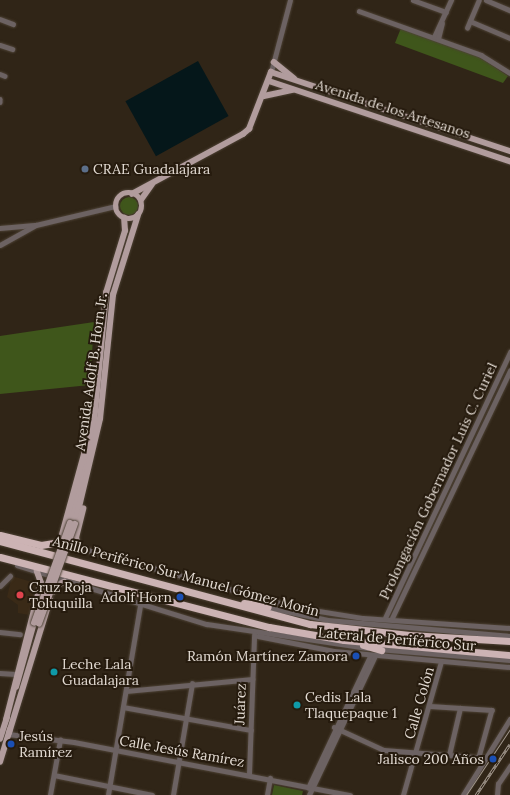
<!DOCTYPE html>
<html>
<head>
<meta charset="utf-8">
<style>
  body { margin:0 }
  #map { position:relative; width:510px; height:795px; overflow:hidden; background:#302517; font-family:Lora,serif }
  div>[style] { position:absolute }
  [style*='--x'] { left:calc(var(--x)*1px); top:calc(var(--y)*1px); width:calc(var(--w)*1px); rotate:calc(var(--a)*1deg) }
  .built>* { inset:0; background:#3a2a17 }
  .green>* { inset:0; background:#3f561b }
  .round { border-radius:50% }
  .water>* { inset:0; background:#05171a; transform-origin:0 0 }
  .roads { filter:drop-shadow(0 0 1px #4d4235) drop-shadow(0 0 1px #4d4235) }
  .minor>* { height:4.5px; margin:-2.25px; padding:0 2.25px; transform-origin:2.25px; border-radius:2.25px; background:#6c6262 }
  .major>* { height:5.5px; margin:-2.75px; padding:0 2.75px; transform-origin:2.75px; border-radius:2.75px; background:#b19c9d }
  .major>.ring { margin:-2.75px; padding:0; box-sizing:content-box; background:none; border:5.5px solid #b19c9d; border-radius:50% }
  .highway>* { height:7px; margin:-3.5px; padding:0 3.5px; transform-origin:3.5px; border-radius:3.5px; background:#ccb3b4 }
  .tram>* { height:1px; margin:-0.5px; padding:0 0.5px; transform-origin:0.5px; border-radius:0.5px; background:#a1978d }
  .rail>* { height:3px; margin-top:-1.5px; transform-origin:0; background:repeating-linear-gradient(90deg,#261b0e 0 4.5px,#a1978d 0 9px); box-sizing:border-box; border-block:1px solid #a1978d }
  .bridges { filter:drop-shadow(0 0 1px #4d4235) drop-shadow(0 0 1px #4d4235) }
  .major-bridge>* { height:5.5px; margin:-2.75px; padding:0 2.75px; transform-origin:2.75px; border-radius:2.75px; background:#b19c9d }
  .dots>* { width:11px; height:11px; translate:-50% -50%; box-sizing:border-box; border:2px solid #261b0e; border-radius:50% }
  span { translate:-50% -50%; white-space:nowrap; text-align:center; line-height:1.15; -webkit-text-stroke:4px #261b0e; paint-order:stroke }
  .street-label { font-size:14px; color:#e4dcd4 }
  .poi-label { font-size:14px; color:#e4dcd4 }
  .left { translate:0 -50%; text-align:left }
  .right { translate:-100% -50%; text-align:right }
</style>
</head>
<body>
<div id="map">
  <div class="built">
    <div style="clip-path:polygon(12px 576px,35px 583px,29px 615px,18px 613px,18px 605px,7px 597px)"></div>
  </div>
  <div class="green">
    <div style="clip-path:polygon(401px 28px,478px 56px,508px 76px,503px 83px,395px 43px)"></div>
    <div class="round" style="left:120px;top:197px;width:18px;height:18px"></div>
    <div style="clip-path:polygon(94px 322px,90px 385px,0 394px,0 336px)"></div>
    <div style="clip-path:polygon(274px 785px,303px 791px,302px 795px,272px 795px)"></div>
  </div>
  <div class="water">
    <div style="left:198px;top:61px;width:63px;height:83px;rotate:61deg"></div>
  </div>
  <div class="roads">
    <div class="minor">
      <div style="--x:413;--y:0;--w:35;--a:20"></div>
      <div style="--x:486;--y:0;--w:26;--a:23"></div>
      <div style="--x:359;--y:11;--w:130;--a:19.8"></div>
      <div style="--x:481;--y:55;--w:34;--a:32"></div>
      <div style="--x:0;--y:19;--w:14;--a:21"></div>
      <div style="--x:470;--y:21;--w:43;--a:23"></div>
      <div style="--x:467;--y:28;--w:30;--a:-67"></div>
      <div style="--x:434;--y:37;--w:41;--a:-65.3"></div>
      <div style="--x:438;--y:39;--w:16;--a:-76"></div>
      <div style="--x:0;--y:45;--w:13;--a:18"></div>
      <div style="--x:271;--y:72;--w:74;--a:-75.2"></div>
      <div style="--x:0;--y:74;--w:5;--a:22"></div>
      <div style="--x:0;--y:99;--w:3;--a:90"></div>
      <div style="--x:0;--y:228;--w:34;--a:-5"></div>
      <div style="--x:0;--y:245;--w:41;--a:-29.1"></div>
      <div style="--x:36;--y:225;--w:82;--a:-13.4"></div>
      <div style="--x:66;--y:544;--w:237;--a:15.4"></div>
      <div style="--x:294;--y:607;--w:70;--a:9.1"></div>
      <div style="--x:363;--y:618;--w:147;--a:3.9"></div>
      <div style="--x:17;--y:565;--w:199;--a:17.3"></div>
      <div style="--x:207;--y:624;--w:162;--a:8.5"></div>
      <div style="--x:0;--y:586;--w:14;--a:-45"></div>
      <div style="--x:266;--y:607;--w:63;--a:11.8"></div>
      <div style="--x:328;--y:620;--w:183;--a:5"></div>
      <div style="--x:385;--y:618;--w:294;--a:-64.8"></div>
      <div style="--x:392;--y:618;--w:274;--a:-64.5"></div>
      <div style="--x:0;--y:632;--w:20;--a:6"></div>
      <div style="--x:258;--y:636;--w:77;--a:11.2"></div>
      <div style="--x:334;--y:651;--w:177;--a:5.2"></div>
      <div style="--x:378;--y:649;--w:132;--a:4.8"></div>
      <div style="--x:0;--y:673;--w:15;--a:4"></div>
      <div style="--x:126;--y:691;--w:127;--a:-5.4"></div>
      <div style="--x:430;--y:706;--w:62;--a:3.7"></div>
      <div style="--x:492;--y:710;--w:49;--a:105.5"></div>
      <div style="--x:123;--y:707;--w:130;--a:10.2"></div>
      <div style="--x:334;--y:727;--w:55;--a:24.7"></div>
      <div style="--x:384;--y:750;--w:102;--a:4.5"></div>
      <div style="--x:8;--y:734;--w:66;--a:6.9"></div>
      <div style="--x:74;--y:742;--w:281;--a:10.9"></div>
      <div style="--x:449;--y:755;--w:48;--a:-76.8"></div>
      <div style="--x:249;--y:774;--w:139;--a:-87.9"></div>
      <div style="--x:54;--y:775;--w:100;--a:11.5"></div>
      <div style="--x:308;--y:788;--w:146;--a:-64.8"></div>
      <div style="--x:50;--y:795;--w:56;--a:-79.7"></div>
      <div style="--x:108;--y:795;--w:193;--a:-80.4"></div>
      <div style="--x:173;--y:795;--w:113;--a:-80.3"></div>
      <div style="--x:267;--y:795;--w:17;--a:-80"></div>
      <div style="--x:309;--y:795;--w:154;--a:-64.6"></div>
      <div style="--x:403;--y:795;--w:138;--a:-74.1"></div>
      <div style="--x:463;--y:795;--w:89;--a:-58.3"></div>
      <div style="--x:497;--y:795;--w:11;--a:-85"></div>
      <div style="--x:498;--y:784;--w:22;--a:-56"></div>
    </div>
    <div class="major">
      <div style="--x:274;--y:62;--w:26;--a:39"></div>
      <div style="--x:269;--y:81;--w:254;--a:18.4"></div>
      <div style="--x:264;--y:96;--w:29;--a:-12"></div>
      <div class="ring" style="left:116px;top:193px;width:20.5px;height:20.5px"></div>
      <div style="--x:132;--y:194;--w:126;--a:-28.4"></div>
      <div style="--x:243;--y:134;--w:8;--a:-40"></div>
      <div style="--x:249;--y:129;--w:61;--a:-68.9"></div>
      <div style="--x:271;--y:72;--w:252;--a:18.3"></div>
      <div style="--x:141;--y:200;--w:19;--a:-55"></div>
      <div style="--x:70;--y:523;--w:92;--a:-75.5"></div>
      <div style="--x:93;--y:434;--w:142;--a:-84.7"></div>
      <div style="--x:106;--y:293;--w:65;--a:-73"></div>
      <div style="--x:125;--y:231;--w:13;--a:-94"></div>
      <div style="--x:75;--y:524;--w:108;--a:-76.6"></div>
      <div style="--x:100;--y:419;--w:125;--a:-84"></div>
      <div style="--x:113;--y:295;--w:84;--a:-72.6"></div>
      <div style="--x:60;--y:542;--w:125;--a:-74.7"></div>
      <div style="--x:79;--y:549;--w:11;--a:-105"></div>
      <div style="--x:76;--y:538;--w:30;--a:-76"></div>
      <div style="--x:53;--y:592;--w:6;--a:-72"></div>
      <div style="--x:55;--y:586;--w:10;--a:-24"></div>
      <div style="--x:16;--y:687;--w:66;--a:-74.3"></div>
      <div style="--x:6;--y:720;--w:141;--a:-75.7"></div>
      <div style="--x:41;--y:583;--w:12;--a:-110"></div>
      <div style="--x:9;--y:733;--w:139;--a:-72.9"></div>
      <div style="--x:0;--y:739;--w:22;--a:-72"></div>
      <div style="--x:0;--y:762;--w:34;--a:-73"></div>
    </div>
    <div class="highway">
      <div style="--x:0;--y:535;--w:42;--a:13.7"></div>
      <div style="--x:41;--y:545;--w:19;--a:-9"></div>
      <div style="--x:0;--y:541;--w:321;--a:15"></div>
      <div style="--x:310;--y:624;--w:100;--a:6.3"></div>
      <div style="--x:409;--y:635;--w:101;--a:3.4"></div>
      <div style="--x:0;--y:557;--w:278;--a:14.6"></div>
      <div style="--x:269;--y:627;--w:76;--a:9.8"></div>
      <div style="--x:344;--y:640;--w:167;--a:5.2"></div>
      <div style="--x:244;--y:603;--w:24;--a:9"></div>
      <div style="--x:363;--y:645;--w:19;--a:16"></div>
    </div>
  </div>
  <div class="tram">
    <div style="--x:466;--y:795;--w:79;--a:-56.3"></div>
  </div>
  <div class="rail">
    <div style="--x:476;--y:795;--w:61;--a:-56.3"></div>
  </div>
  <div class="bridges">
    <div class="major-bridge">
      <div style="--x:34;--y:623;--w:106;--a:-70.2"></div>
      <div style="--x:39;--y:624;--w:106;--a:-70.2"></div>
    </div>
  </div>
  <div class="dots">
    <div style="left:85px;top:169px;background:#5c6f8a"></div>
    <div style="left:20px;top:595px;background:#e0444e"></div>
    <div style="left:180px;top:597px;background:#1a4fb4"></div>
    <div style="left:356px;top:656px;background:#1a4fb4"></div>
    <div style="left:54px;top:672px;background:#0f9aa8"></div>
    <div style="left:297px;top:705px;background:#0f9aa8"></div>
    <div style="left:11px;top:744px;background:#1a4fb4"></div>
    <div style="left:493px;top:759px;background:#1a4fb4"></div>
  </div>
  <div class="street-label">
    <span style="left:393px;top:109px;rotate:18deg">Avenida de los Artesanos</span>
    <span style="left:91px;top:372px;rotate:-82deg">Avenida Adolf B. Horn Jr.</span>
    <span style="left:438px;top:481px;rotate:-65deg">Prolongación Gobernador Luis C. Curiel</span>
    <span style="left:186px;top:576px;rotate:15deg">Anillo Periférico Sur Manuel Gómez Morín</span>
    <span style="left:397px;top:639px;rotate:5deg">Lateral de Periférico Sur</span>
    <span style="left:419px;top:703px;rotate:-74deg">Calle Colón</span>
    <span style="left:240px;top:704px;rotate:-88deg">Juárez</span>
    <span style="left:182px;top:751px;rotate:10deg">Calle Jesús Ramírez</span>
  </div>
  <div class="poi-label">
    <span class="left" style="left:93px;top:169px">CRAE Guadalajara</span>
    <span class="left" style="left:29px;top:595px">Cruz Roja<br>Toluquilla</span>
    <span class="right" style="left:172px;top:597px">Adolf Horn</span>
    <span class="right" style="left:348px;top:656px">Ramón Martínez Zamora</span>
    <span class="left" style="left:62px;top:672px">Leche Lala<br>Guadalajara</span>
    <span class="left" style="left:305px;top:705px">Cedis Lala<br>Tlaquepaque 1</span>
    <span class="left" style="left:19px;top:744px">Jesús<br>Ramírez</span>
    <span class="right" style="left:484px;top:759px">Jalisco 200 Años</span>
  </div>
</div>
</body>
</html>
